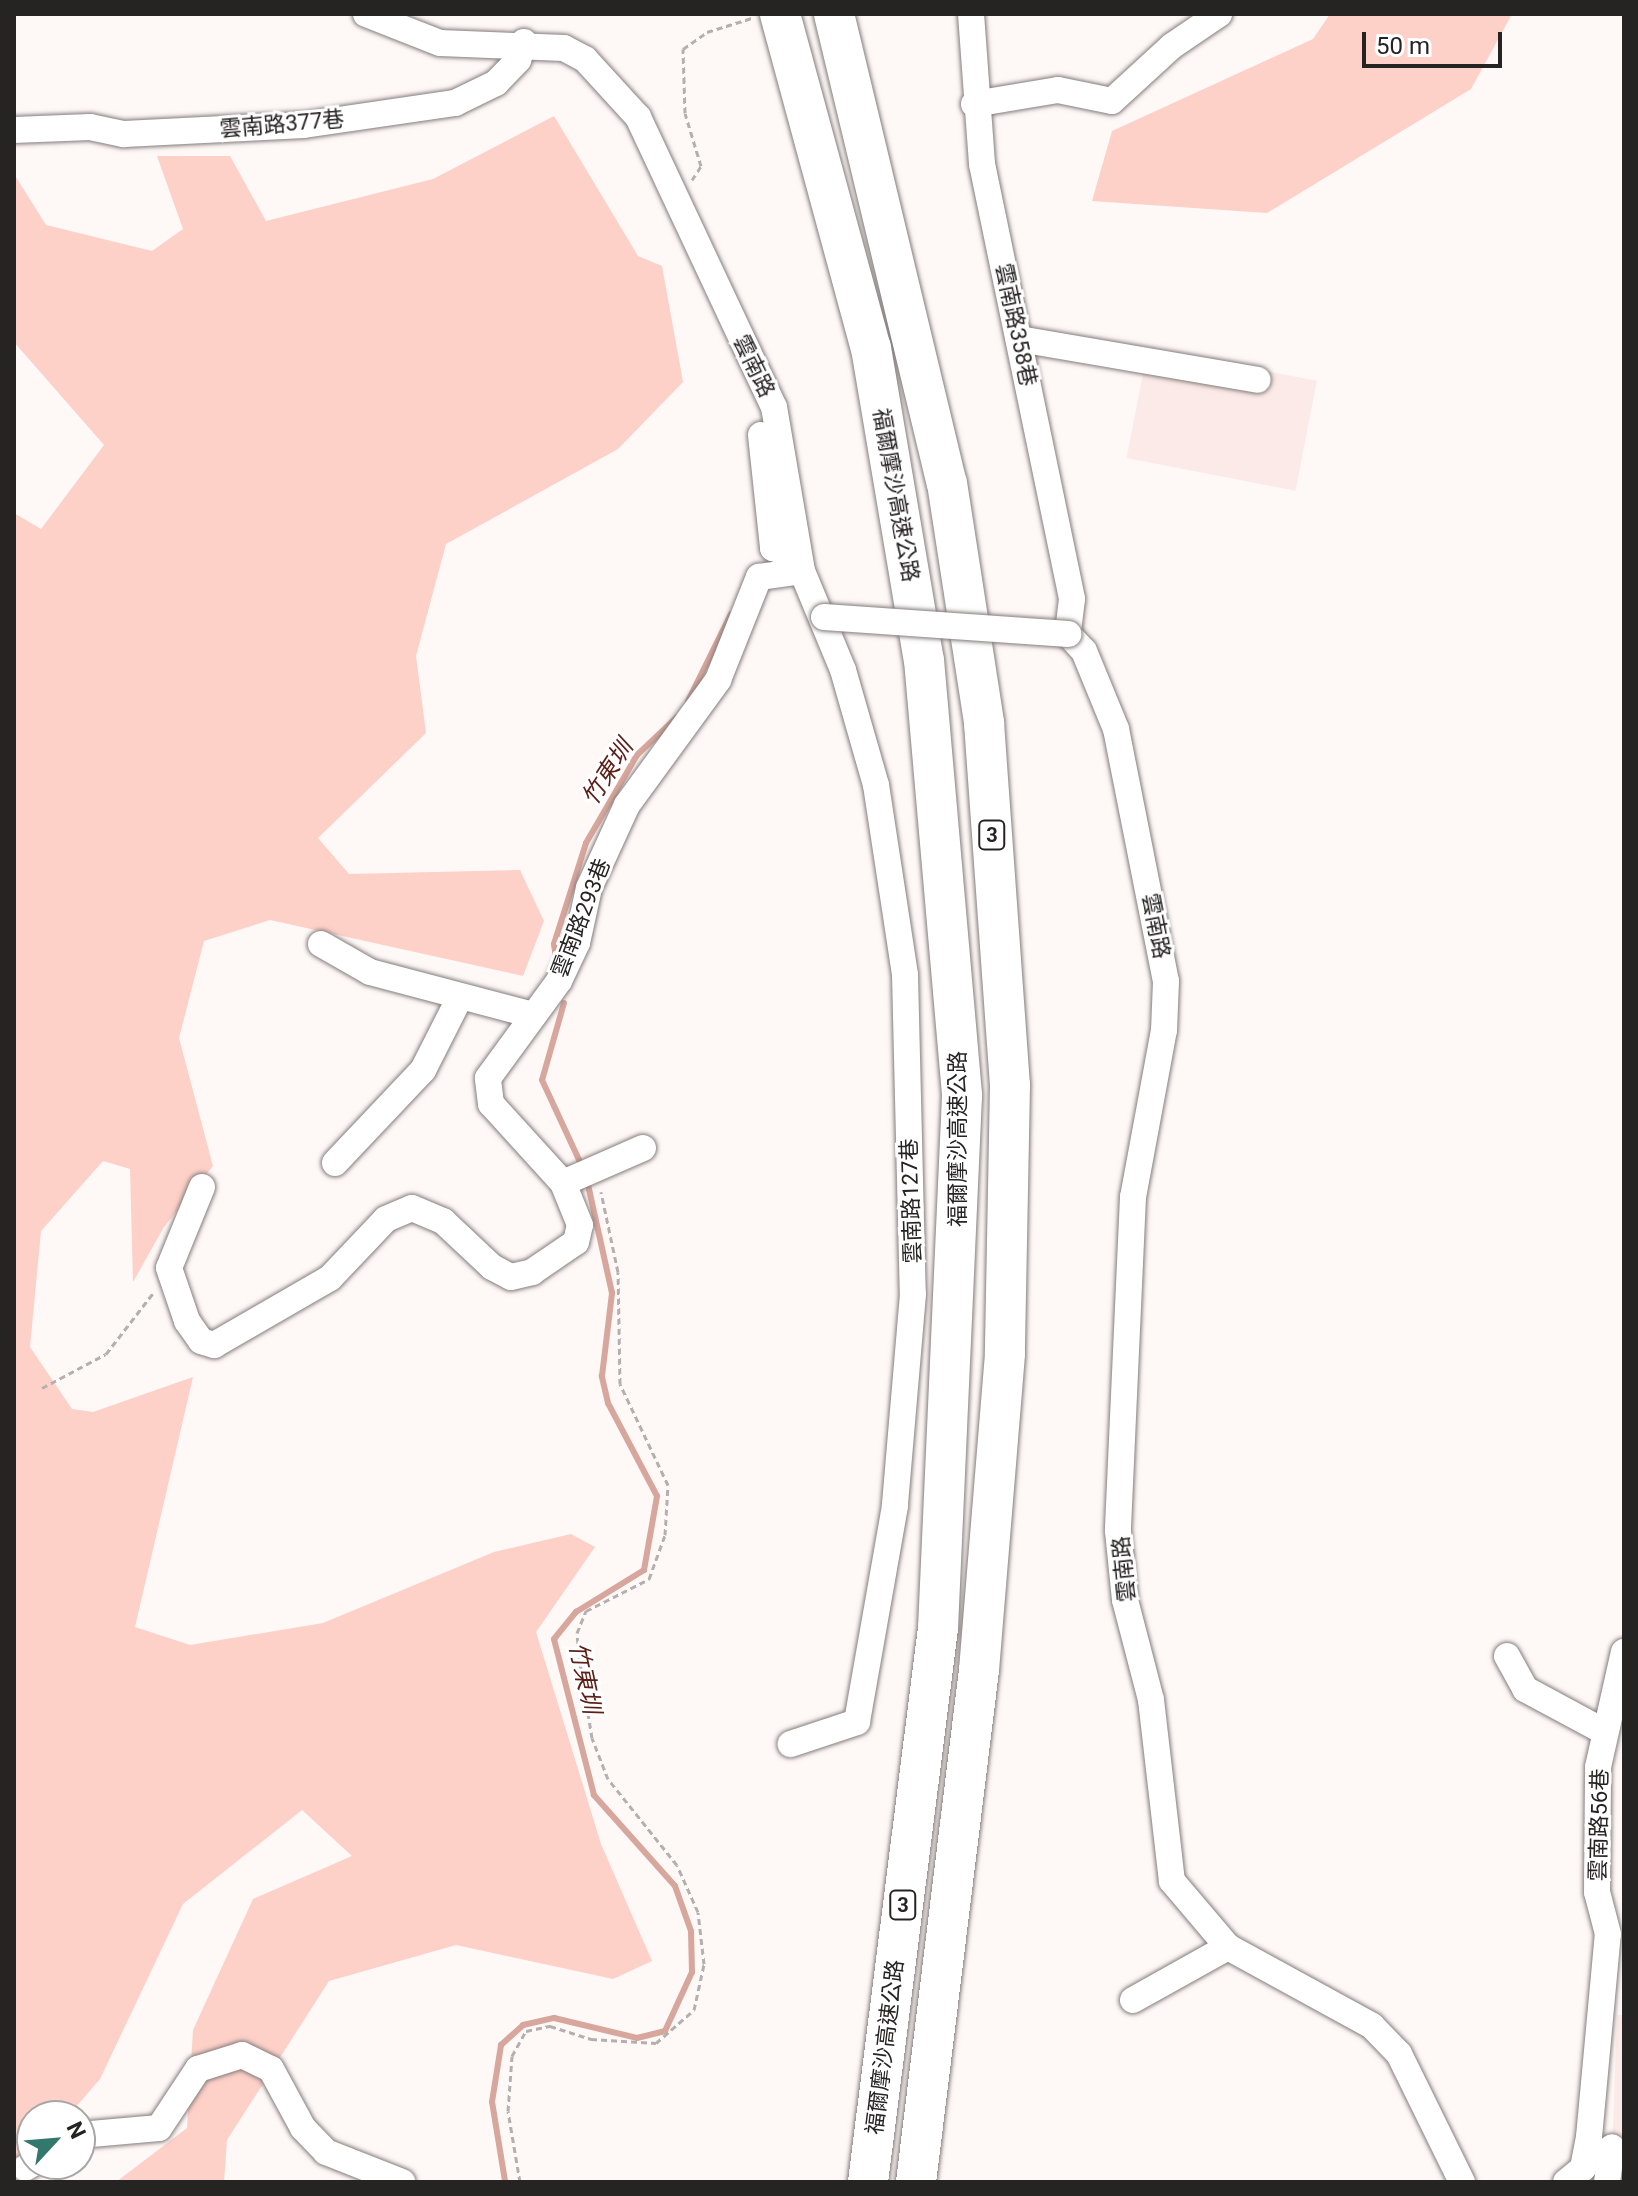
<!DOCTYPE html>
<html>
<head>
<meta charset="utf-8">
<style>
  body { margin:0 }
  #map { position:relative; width:1638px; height:2196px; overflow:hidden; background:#fef8f7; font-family:Roboto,"Noto Sans TC",sans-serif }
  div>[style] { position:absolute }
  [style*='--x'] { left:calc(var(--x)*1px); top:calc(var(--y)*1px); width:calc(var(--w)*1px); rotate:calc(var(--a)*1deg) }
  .built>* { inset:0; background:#fbeae7; transform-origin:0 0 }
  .green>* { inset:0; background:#fdd0c8 }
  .stream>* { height:6px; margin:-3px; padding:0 3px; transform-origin:3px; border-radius:3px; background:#d7a69c }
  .path>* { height:3px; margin-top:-1.5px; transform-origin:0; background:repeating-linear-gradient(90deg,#b5b0af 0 6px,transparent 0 10px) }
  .roads { filter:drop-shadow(0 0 2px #847d7c) drop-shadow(0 0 2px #847d7c) }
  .minor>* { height:26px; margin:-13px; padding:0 13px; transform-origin:13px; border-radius:13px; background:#fff }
  .highway>* { height:40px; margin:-20px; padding:0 20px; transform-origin:20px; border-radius:20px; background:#fff }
  .bridges { filter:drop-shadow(0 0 2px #847d7c) drop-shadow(0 0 2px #847d7c) }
  .minor-bridge>* { height:26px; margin:-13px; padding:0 13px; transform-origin:13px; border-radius:13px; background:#fff }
  span { translate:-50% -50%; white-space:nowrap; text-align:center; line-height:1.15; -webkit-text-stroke:6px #fff; paint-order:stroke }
  .shield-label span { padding:2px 6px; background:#fff; border:2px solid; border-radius:6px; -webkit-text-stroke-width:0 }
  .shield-label { font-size:20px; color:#262323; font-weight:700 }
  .street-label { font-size:22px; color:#262323 }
  .water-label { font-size:24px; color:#5c2017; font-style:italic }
  .frame { position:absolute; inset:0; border:16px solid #262323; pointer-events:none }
  .north { position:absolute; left:16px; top:2100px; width:80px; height:80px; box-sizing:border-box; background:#fff; border:2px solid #a8a7a7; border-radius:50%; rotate:64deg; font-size:22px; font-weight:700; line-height:32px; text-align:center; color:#262323 }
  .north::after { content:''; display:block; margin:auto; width:28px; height:36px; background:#33786c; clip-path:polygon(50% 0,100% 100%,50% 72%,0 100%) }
  .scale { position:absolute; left:1362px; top:32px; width:140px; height:36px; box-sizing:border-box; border:4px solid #262323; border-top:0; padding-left:10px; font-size:24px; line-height:28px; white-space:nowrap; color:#262323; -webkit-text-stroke:6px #fff; paint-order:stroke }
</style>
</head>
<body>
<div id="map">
  <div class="built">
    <div style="left:1148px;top:348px;width:172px;height:112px;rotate:11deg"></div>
    <div style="clip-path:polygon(1617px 2015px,1624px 2015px,1624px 2182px,1611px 2182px)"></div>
  </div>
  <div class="green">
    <div style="clip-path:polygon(1330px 14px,1512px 14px,1471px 89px,1267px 213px,1092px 201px,1112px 131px,1313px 39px)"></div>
    <div style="clip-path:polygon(554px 116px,638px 256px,662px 266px,683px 382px,618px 449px,446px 544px,416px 656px,426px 733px,318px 838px,349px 874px,520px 870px,544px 921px,523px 976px,270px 920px,204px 941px,179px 1038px,213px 1166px,164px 1227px,133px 1282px,130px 1169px,103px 1161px,41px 1231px,30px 1347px,72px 1409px,93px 1412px,193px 1377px,135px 1627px,190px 1645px,323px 1623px,494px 1552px,571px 1534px,595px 1547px,536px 1632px,601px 1844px,652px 1961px,613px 1979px,456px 1945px,329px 1981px,227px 2140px,224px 2182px,116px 2182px,187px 2128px,193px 2030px,253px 1899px,352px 1856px,302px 1810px,183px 1904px,100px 2079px,68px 2116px,32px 2116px,32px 2158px,14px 2178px,14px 513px,41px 529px,104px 445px,14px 342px,14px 174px,46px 225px,152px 251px,183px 229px,157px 156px,230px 156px,266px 221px,433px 179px)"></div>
  </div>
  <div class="stream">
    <div style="--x:688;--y:701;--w:97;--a:-63.7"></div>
    <div style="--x:556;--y:957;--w:13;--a:-99"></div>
    <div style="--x:554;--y:944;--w:106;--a:-72.4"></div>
    <div style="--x:586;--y:843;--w:102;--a:-59.9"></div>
    <div style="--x:637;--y:755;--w:55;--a:-43.5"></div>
    <div style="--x:564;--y:1003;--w:80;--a:105.9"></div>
    <div style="--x:542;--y:1080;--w:95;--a:65.1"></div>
    <div style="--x:505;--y:2181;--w:80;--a:-99.3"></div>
    <div style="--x:492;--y:2102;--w:58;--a:-81"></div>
    <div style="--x:501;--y:2045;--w:30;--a:-42"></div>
    <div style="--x:523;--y:2025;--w:32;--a:-13"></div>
    <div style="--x:554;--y:2018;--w:85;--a:13.5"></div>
    <div style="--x:637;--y:2038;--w:29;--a:-14"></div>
    <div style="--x:665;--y:2031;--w:65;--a:-65.4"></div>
    <div style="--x:692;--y:1972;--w:41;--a:-91.4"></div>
    <div style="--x:691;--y:1931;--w:48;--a:-109.6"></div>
    <div style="--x:675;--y:1886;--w:122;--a:-131.7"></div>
    <div style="--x:594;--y:1795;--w:161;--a:-104.4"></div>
    <div style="--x:554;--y:1639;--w:35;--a:-51"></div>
    <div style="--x:576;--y:1612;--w:80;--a:-31.7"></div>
    <div style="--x:644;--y:1570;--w:75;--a:-80"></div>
    <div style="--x:657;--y:1496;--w:105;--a:-117.8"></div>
    <div style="--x:608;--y:1403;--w:28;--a:-103"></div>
    <div style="--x:602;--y:1376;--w:84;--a:-83.1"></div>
    <div style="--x:612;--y:1293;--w:116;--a:-102.5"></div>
  </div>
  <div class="path">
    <div style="--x:692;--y:180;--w:17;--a:-57"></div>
    <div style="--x:701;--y:166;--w:55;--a:-106.8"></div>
    <div style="--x:685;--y:113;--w:64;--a:-91.8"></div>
    <div style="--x:683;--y:49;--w:29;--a:-35"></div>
    <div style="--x:707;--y:32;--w:47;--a:-17.3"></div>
    <div style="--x:42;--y:1388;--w:72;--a:-28"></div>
    <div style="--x:106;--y:1354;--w:78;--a:-52.3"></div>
    <div style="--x:520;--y:2182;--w:72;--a:-99.6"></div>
    <div style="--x:508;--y:2111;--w:55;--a:-85.8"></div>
    <div style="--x:512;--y:2056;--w:29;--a:-61"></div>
    <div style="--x:526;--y:2031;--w:25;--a:-12"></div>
    <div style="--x:550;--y:2026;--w:43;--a:17.6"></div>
    <div style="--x:591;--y:2039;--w:65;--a:3.5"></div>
    <div style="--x:656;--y:2043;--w:50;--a:-41"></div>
    <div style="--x:694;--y:2010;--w:47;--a:-77.7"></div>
    <div style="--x:704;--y:1964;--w:52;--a:-96.6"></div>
    <div style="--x:698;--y:1912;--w:51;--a:-114.1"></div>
    <div style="--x:677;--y:1865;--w:110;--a:-128.7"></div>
    <div style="--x:608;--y:1779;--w:44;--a:-111.3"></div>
    <div style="--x:592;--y:1738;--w:76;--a:-99.1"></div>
    <div style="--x:580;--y:1663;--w:30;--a:-96"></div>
    <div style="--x:577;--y:1633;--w:24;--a:-68"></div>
    <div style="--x:586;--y:1611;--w:71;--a:-26.9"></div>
    <div style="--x:649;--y:1579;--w:47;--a:-70"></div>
    <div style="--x:665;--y:1535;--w:50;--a:-86.6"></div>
    <div style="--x:668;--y:1485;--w:112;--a:-115.4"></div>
    <div style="--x:620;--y:1384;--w:112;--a:-91"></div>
    <div style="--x:618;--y:1272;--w:82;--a:-102"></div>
  </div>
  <div class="roads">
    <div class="minor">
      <div style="--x:366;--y:14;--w:79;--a:21.4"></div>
      <div style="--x:440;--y:43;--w:124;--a:2.3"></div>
      <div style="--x:564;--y:48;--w:24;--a:28"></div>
      <div style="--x:585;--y:59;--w:79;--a:47.6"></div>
      <div style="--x:638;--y:117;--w:320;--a:64.9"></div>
      <div style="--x:774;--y:407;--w:166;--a:80.3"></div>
      <div style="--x:802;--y:571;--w:107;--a:67.5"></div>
      <div style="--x:843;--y:670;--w:120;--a:74"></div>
      <div style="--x:876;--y:785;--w:192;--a:81.3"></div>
      <div style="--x:905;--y:975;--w:319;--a:88.6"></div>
      <div style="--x:913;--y:1294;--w:213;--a:94.9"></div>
      <div style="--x:895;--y:1506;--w:219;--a:100"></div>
      <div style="--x:857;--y:1722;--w:70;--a:161.6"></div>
      <div style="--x:971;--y:14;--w:150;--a:85.8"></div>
      <div style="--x:982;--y:164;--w:444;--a:78.3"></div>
      <div style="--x:1072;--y:599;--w:35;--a:97"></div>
      <div style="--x:1068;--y:634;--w:23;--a:47"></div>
      <div style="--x:1084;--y:651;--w:84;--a:67.7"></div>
      <div style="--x:1116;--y:729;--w:257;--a:78.8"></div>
      <div style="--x:1166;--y:981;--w:49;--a:92.3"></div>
      <div style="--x:1164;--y:1030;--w:170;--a:100.5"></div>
      <div style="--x:1133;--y:1197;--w:334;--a:92.6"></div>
      <div style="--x:1118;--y:1531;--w:69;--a:84.2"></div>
      <div style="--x:1125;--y:1600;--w:103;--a:75.4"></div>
      <div style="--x:1151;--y:1700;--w:182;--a:83.4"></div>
      <div style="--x:1172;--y:1881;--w:87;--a:49.7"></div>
      <div style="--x:1228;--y:1947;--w:164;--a:28.7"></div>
      <div style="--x:1372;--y:2026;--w:39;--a:46"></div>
      <div style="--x:1399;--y:2054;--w:143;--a:63.8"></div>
      <div style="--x:974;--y:104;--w:85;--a:-9.5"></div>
      <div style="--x:1058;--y:90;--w:55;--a:11.5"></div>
      <div style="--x:1112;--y:101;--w:81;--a:-42.5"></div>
      <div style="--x:1172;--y:46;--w:57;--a:-34.2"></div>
      <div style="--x:14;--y:130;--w:76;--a:-2.3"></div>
      <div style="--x:90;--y:127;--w:35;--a:12"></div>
      <div style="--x:124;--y:134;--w:180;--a:-2.9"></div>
      <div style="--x:304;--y:125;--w:153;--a:-8.3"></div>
      <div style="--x:455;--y:103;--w:46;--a:-26"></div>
      <div style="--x:496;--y:83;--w:32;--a:-46"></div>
      <div style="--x:518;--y:60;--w:19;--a:-72"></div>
      <div style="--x:1019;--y:339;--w:242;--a:9.7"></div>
      <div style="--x:761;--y:435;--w:114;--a:83.9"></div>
      <div style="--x:773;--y:548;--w:27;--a:17"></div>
      <div style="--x:321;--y:944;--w:56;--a:29.7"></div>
      <div style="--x:370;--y:972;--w:169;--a:14.8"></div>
      <div style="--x:643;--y:1148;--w:87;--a:156.4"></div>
      <div style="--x:563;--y:1183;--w:107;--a:-132.3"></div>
      <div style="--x:491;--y:1104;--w:26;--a:-97"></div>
      <div style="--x:488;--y:1078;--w:120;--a:-53.8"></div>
      <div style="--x:559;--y:981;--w:42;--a:-64.7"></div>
      <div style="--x:577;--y:943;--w:56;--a:-77.7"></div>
      <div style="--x:589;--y:888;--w:91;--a:-65.4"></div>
      <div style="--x:627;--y:805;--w:155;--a:-53.9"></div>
      <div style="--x:718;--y:680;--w:111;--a:-68.3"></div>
      <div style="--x:759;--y:577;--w:43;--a:-7.9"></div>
      <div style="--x:335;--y:1163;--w:128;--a:-46.6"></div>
      <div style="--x:423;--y:1070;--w:82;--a:-63.1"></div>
      <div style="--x:202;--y:1187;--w:87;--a:112.2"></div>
      <div style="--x:169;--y:1268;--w:56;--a:71.2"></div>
      <div style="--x:187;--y:1321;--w:24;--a:55"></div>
      <div style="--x:201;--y:1341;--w:14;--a:17"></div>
      <div style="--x:214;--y:1345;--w:134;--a:-30"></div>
      <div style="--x:330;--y:1278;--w:81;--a:-46.5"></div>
      <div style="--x:386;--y:1219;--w:28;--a:-23"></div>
      <div style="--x:412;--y:1208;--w:34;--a:23"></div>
      <div style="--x:443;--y:1221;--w:67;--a:43.2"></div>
      <div style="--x:492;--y:1267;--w:21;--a:28"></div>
      <div style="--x:511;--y:1277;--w:22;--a:-13"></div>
      <div style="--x:532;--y:1272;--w:53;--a:-34.3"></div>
      <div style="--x:576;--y:1242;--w:17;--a:-77"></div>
      <div style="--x:580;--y:1225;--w:45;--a:-112"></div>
      <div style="--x:1507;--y:1656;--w:38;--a:61"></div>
      <div style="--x:1525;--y:1689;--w:91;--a:28.3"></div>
      <div style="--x:1133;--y:2000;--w:109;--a:-29.2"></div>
      <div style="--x:80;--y:2135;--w:79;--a:-5.1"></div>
      <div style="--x:159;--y:2128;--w:71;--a:-56.5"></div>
      <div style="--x:198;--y:2069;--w:46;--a:-17.7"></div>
      <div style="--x:242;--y:2055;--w:32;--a:26"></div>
      <div style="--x:271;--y:2069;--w:67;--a:61.5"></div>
      <div style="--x:303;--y:2128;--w:33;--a:46"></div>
      <div style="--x:326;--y:2152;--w:82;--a:21.5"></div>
      <div style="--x:25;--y:2168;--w:8;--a:-30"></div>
      <div style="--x:1566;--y:2182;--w:22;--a:-39"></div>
      <div style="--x:1583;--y:2168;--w:32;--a:-79"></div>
      <div style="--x:1589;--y:2137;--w:204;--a:-84.7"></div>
      <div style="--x:1608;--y:1934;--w:43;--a:-104.7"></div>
      <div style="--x:1597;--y:1892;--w:125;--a:-89.5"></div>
      <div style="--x:1598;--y:1767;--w:118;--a:-77.3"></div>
      <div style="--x:1607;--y:2182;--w:35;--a:-82"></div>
    </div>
    <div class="highway">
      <div style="--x:780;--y:14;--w:346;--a:74.8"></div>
      <div style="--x:871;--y:348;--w:316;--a:80.4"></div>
      <div style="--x:924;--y:660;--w:438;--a:85"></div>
      <div style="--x:962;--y:1096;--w:533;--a:92.58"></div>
      <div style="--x:938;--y:1628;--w:558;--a:97.2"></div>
      <div style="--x:834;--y:14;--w:482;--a:76.5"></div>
      <div style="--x:947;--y:483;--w:243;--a:81.2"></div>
      <div style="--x:984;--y:723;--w:363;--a:85.9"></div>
      <div style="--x:1010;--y:1085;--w:269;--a:91.1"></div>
      <div style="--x:1005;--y:1354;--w:317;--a:94.7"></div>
      <div style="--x:979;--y:1670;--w:516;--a:97.01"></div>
    </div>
  </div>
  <div class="bridges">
    <div class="minor-bridge">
      <div style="--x:824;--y:617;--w:245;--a:4"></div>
    </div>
  </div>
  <div class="shield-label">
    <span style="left:992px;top:835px">3</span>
    <span style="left:903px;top:1905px">3</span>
  </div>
  <div class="street-label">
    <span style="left:282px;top:124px;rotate:-5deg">雲南路377巷</span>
    <span style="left:1016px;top:325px;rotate:78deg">雲南路358巷</span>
    <span style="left:754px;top:366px;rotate:64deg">雲南路</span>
    <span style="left:896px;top:495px;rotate:80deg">福爾摩沙高速公路</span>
    <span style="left:581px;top:918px;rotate:-69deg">雲南路293巷</span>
    <span style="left:1156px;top:926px;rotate:79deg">雲南路</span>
    <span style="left:958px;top:1139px;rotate:-90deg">福爾摩沙高速公路</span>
    <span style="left:911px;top:1201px;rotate:-92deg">雲南路127巷</span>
    <span style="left:1124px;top:1569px;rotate:-96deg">雲南路</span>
    <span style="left:1599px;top:1825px;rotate:-89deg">雲南路56巷</span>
    <span style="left:885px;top:2047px;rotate:-83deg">福爾摩沙高速公路</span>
  </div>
  <div class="water-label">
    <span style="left:608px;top:773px;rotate:-57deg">竹東圳</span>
    <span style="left:584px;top:1678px;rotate:78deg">竹東圳</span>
  </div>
  <div class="frame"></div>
  <div class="north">N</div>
  <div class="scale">50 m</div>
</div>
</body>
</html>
